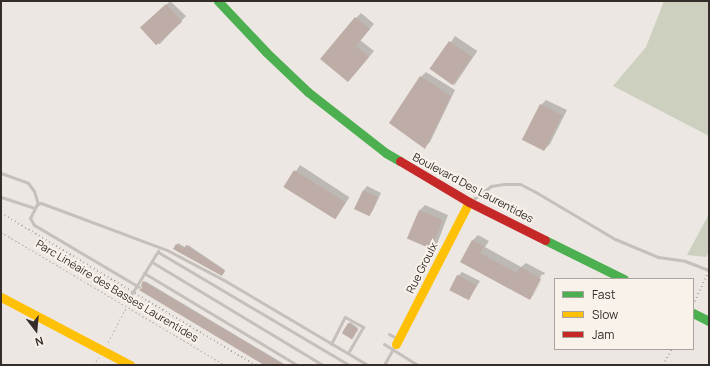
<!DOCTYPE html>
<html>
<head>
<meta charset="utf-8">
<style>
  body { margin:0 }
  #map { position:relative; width:710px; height:366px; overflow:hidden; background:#ece7e2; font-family:Manrope,sans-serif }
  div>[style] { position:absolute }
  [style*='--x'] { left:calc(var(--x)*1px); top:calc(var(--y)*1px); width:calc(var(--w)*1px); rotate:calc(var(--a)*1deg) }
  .green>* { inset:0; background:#cdd0be }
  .shadow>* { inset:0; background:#0003; transform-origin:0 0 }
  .building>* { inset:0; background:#beada6; transform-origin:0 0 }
  .path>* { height:1px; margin-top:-0.5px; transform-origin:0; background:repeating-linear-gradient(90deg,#bdb8b4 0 2px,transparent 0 4px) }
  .lane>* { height:3px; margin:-1.5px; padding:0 1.5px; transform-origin:1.5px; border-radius:1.5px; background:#c5c0bb }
  .fast>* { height:9px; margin:-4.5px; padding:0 4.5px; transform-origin:4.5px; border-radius:4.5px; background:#4caf50 }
  .slow>* { height:9px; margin:-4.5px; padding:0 4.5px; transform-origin:4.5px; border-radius:4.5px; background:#ffc107 }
  .jam>* { height:9px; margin:-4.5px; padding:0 4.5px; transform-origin:4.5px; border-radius:4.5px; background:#c62828 }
  .rail>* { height:2px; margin-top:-1px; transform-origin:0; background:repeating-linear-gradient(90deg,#ada8a5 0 1px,transparent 0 4px) }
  span { translate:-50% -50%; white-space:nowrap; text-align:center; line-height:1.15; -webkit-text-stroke:4px #f8f2ea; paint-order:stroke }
  .street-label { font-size:11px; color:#352d2a }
  .frame { position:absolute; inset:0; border:2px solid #352d2a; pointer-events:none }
  .legend { position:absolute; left:554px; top:278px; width:140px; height:72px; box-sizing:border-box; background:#f8f2ea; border:1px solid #aaa39d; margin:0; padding:5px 7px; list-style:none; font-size:12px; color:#352d2a }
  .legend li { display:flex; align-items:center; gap:8px; height:20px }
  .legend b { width:20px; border:1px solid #aaa39d }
  .north { position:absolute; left:16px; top:310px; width:40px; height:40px; -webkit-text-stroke:3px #f8f2ea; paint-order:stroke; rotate:164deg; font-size:11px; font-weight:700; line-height:16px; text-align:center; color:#352d2a }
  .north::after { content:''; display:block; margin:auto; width:14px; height:18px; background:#352d2a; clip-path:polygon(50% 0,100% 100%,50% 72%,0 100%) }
</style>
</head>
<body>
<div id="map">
  <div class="green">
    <div style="clip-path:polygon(664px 1px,709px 1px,709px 136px,613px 86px,646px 47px)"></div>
    <div style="clip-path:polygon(709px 214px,709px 251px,706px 257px,687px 255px)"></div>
  </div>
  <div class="shadow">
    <div style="left:170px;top:1px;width:22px;height:39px;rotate:43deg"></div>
    <div style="clip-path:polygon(361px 13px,374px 24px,360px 40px,374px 51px,353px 76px,356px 18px)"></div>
    <div style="left:455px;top:36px;width:27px;height:41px;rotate:34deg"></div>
    <div style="clip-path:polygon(426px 72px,455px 90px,430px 142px,425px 147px,421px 77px)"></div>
    <div style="clip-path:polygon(546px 100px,567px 110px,550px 144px,545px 149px,541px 105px)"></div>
    <div style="left:300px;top:165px;width:59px;height:26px;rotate:33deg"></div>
    <div style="clip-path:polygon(367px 186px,381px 193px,372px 212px,368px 215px,354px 209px,364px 190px)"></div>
    <div style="clip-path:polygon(425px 205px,448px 215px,437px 244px,432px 249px,420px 210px)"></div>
    <div style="clip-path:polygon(evenodd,478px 235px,489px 241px,485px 247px,521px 267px,526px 263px,545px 273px,535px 293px,530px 298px,462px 262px,473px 240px,478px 235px,542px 274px,544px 275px,534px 294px,532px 294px,542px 274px)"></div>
    <div style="clip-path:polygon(178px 243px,186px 248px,188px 245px,225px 270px,223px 274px,174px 249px)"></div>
    <div style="clip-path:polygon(462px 272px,480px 281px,469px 299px,458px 276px)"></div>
    <div style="clip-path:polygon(145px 281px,286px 365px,266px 365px,143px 288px,142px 285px)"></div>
    <div style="left:350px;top:322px;width:10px;height:12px;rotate:37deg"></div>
  </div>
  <div class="building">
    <div style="left:166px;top:4px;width:24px;height:35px;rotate:48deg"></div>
    <div style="clip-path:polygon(355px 17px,370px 29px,356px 46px,369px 57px,348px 82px,320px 59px)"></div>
    <div style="left:449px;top:41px;width:28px;height:34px;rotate:35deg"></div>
    <div style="clip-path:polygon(420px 76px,451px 96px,425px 149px,389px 123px)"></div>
    <div style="left:540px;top:104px;width:25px;height:40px;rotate:27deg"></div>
    <div style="left:294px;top:170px;width:61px;height:20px;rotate:32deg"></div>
    <div style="left:363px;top:190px;width:17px;height:21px;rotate:25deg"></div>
    <div style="left:419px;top:210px;width:26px;height:31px;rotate:23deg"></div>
    <div style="clip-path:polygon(472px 240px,484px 246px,480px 253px,517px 273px,520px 267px,541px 279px,530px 300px,460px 262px)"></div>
    <div style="clip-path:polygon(176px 244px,184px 249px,186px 245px,225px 271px,222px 276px,173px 249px)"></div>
    <div style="left:457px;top:275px;width:22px;height:17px;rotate:27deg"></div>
    <div style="clip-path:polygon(143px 281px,284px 365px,264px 365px,139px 290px,142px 288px,141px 285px)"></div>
    <div style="left:348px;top:323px;width:12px;height:12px;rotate:31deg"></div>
  </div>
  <div class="path">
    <div style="--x:1;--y:232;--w:261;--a:30.7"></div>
    <div style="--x:108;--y:342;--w:40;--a:-62"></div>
    <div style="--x:94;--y:365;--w:9;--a:-58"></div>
  </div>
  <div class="lane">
    <div style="--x:1;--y:173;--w:29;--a:20"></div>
    <div style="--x:28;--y:183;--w:10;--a:53"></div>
    <div style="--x:34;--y:191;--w:14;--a:73"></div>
    <div style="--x:1;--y:197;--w:35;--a:18"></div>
    <div style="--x:471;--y:201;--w:25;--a:-37"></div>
    <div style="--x:491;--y:186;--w:13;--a:-9"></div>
    <div style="--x:504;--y:184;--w:16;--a:0"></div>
    <div style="--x:520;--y:184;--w:16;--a:27"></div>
    <div style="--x:534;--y:191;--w:94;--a:30.7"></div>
    <div style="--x:615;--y:239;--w:47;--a:22.7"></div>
    <div style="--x:658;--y:257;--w:27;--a:8"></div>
    <div style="--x:685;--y:261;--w:26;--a:21"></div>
    <div style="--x:158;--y:252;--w:222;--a:30.6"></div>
    <div style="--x:152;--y:262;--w:200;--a:31.1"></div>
    <div style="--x:144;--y:273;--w:179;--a:31"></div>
    <div style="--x:139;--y:287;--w:122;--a:-149.4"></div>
    <div style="--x:34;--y:225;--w:8;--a:-120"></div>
    <div style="--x:30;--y:218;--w:16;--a:-63"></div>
    <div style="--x:37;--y:204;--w:4;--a:-14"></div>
    <div style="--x:41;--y:203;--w:134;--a:20.5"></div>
    <div style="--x:167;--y:250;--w:64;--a:27.8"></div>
    <div style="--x:224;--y:280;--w:167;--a:30.6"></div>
    <div style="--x:131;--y:295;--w:52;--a:-58.5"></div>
    <div style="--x:389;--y:334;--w:10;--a:29"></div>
    <div style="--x:331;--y:344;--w:30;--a:-63"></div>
    <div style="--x:345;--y:317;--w:21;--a:29"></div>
    <div style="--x:363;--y:327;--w:30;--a:120"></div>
    <div style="--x:384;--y:344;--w:40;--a:32"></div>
    <div style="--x:384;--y:365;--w:21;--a:-61"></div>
  </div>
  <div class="fast">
    <div style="--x:218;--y:1;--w:70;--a:46.7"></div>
    <div style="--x:266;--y:52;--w:58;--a:43.6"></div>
    <div style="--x:308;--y:92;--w:99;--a:38"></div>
    <div style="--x:386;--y:153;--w:16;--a:30"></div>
    <div style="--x:545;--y:240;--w:88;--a:26.3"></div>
    <div style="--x:693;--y:313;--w:18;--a:27"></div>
  </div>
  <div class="slow">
    <div style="--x:1;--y:297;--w:146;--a:27.8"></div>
    <div style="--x:396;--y:344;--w:160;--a:-62.8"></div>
  </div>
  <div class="jam">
    <div style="--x:400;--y:161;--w:80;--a:30.7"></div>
    <div style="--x:469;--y:202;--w:85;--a:26.6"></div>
  </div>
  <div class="rail">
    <div style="--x:1;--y:213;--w:296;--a:30.9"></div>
    <div style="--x:693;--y:305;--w:38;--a:-65"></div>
    <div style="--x:663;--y:365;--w:18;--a:-61"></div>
  </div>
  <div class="street-label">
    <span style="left:473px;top:188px;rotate:28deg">Boulevard Des Laurentides</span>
    <span style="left:422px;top:268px;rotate:-63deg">Rue Groulx</span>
    <span style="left:117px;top:291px;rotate:31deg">Parc Linéaire des Basses Laurentides</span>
  </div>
  <div class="frame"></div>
  <ul class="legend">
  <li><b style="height:5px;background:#4caf50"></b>Fast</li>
  <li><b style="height:5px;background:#ffc107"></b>Slow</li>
  <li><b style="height:5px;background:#c62828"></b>Jam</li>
  </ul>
  <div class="north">N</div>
</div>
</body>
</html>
